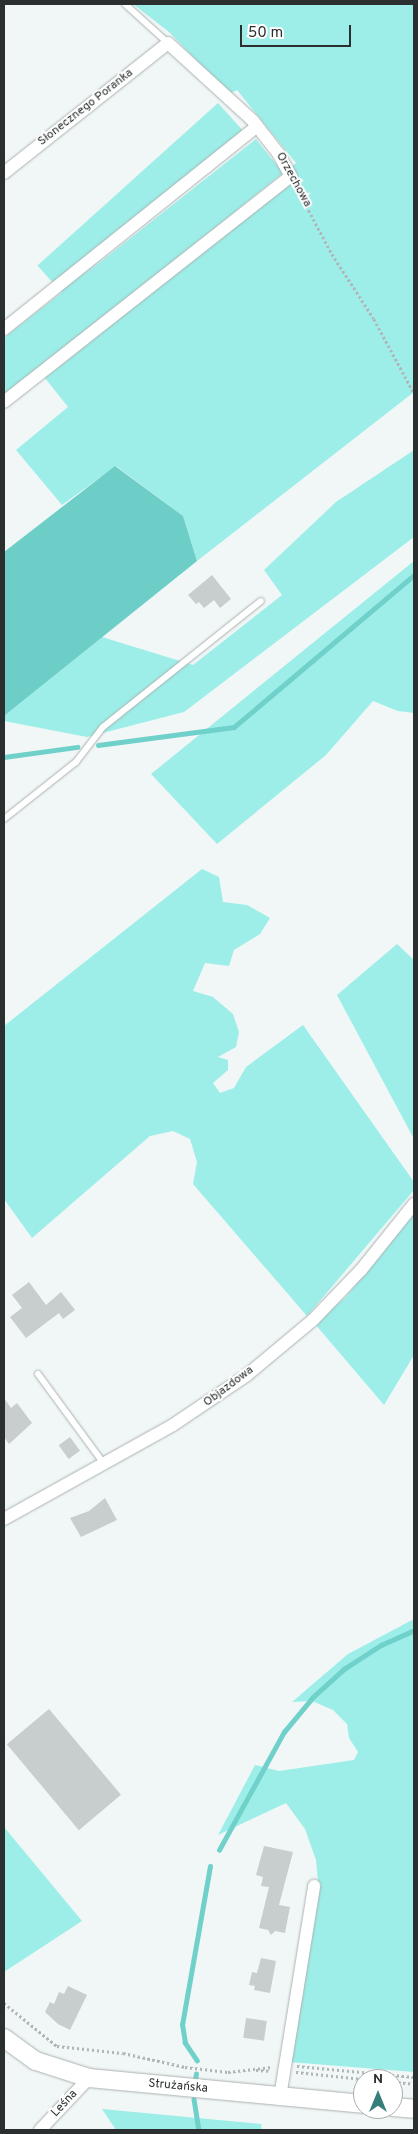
<!DOCTYPE html>
<html>
<head>
<meta charset="utf-8">
<style>
  body { margin:0 }
  #map { position:relative; width:418px; height:2134px; overflow:hidden; background:#f0f7f6; font-family:Overpass,sans-serif }
  div>[style] { position:absolute }
  [style*='--x'] { left:calc(var(--x)*1px); top:calc(var(--y)*1px); width:calc(var(--w)*1px); rotate:calc(var(--a)*1deg) }
  .green>* { inset:0; background:#9deee8; transform-origin:0 0 }
  .forest>* { inset:0; background:#6dcec8 }
  .stream>* { height:4.5px; margin:-2.25px; padding:0 2.25px; transform-origin:2.25px; border-radius:2.25px; background:#70d1cb }
  .building>* { inset:0; background:#c7cecd; transform-origin:0 0 }
  .path>* { height:2.5px; margin-top:-1.25px; transform-origin:0; background:repeating-linear-gradient(90deg,#b0b6b5 0 2.5px,transparent 0 5px) }
  .roads { filter:drop-shadow(0 0 1px #abb1b1) drop-shadow(0 0 1px #abb1b1) }
  .service>* { height:6px; margin:-3px; padding:0 3px; transform-origin:3px; border-radius:3px; background:#fff }
  .minor>* { height:12px; margin:-6px; padding:0 6px; transform-origin:6px; border-radius:6px; background:#fff }
  .secondary>* { height:18px; margin:-9px; padding:0 9px; transform-origin:9px; border-radius:9px; background:#fff }
  span { translate:-50% -50%; white-space:nowrap; text-align:center; line-height:1.15; -webkit-text-stroke:4px #fff; paint-order:stroke }
  .street-label { font-size:12px; color:#2c2f2f }
  .frame { position:absolute; inset:0; border:5px solid #2c2f2f; pointer-events:none }
  .north { position:absolute; left:353px; top:2069px; width:50px; height:50px; box-sizing:border-box; background:#fff; border:1px solid #abacac; border-radius:50%; rotate:0deg; font-size:14px; font-weight:700; line-height:20px; text-align:center; color:#2c2f2f }
  .north::after { content:''; display:block; margin:auto; width:18px; height:22px; background:#367e7a; clip-path:polygon(50% 0,100% 100%,50% 72%,0 100%) }
  .scale { position:absolute; left:240px; top:25px; width:111px; height:22px; box-sizing:border-box; border:2px solid #2c2f2f; border-top:0; padding-left:6px; font-size:15px; line-height:18px; white-space:nowrap; color:#2c2f2f; -webkit-text-stroke:4px #fff; paint-order:stroke }
</style>
</head>
<body>
<div id="map">
  <div class="green">
    <div style="clip-path:polygon(133px 4px,414px 4px,414px 392px,197px 561px,183px 516px,116px 466px,62px 505px,16px 450px,68px 407px,45px 378px,296px 178px,290px 168px,296px 163px,237px 90px,229px 94px,169px 32px)"></div>
    <div style="left:218px;top:103px;width:38px;height:243px;rotate:48deg"></div>
    <div style="clip-path:polygon(256px 139px,283px 173px,4px 397px,4px 338px)"></div>
    <div style="clip-path:polygon(414px 450px,414px 537px,184px 712px,87px 737px,4px 721px,4px 716px,102px 637px,193px 665px,282px 595px,264px 570px,336px 502px)"></div>
    <div style="clip-path:polygon(414px 561px,414px 713px,398px 711px,373px 701px,326px 755px,217px 844px,151px 774px)"></div>
    <div style="clip-path:polygon(202px 869px,219px 877px,223px 902px,247px 905px,270px 918px,260px 934px,234px 950px,229px 966px,205px 963px,193px 991px,213px 997px,233px 1014px,239px 1032px,236px 1047px,218px 1057px,228px 1060px,228px 1070px,213px 1083px,220px 1093px,234px 1088px,246px 1067px,303px 1025px,414px 1182px,414px 1190px,307px 1316px,193px 1184px,197px 1162px,190px 1139px,173px 1131px,150px 1136px,32px 1238px,4px 1199px,4px 1026px)"></div>
    <div style="clip-path:polygon(397px 944px,414px 960px,414px 1139px,337px 995px)"></div>
    <div style="clip-path:polygon(414px 1212px,414px 1355px,384px 1405px,315px 1324px,346px 1297px)"></div>
    <div style="clip-path:polygon(414px 1619px,414px 2072px,289px 2062px,319px 1892px,316px 1860px,305px 1829px,286px 1803px,218px 1835px,255px 1765px,279px 1771px,354px 1760px,358px 1752px,349px 1738px,347px 1724px,333px 1710px,312px 1701px,292px 1702px,348px 1654px)"></div>
    <div style="clip-path:polygon(4px 1827px,82px 1921px,4px 1972px)"></div>
    <div style="clip-path:polygon(102px 2109px,261px 2124px,262px 2130px,116px 2130px)"></div>
  </div>
  <div class="forest">
    <div style="clip-path:polygon(115px 466px,183px 516px,197px 561px,4px 716px,4px 552px)"></div>
  </div>
  <div class="stream">
    <div style="--x:98;--y:745;--w:137;--a:-7.5"></div>
    <div style="--x:234;--y:727;--w:236;--a:-40.2"></div>
    <div style="--x:4;--y:757;--w:74;--a:-7.8"></div>
    <div style="--x:219;--y:1850;--w:135;--a:-61.2"></div>
    <div style="--x:284;--y:1732;--w:45;--a:-50.4"></div>
    <div style="--x:313;--y:1697;--w:42;--a:-42.1"></div>
    <div style="--x:344;--y:1669;--w:44;--a:-33"></div>
    <div style="--x:381;--y:1645;--w:36;--a:-24"></div>
    <div style="--x:197;--y:2061;--w:22;--a:-124"></div>
    <div style="--x:185;--y:2043;--w:18;--a:-99"></div>
    <div style="--x:182;--y:2025;--w:161;--a:-80"></div>
    <div style="--x:195;--y:2080;--w:6;--a:-81"></div>
    <div style="--x:194;--y:2099;--w:31;--a:81"></div>
  </div>
  <div class="building">
    <div style="clip-path:polygon(212px 575px,231px 599px,220px 608px,214px 600px,204px 608px,199px 602px,196px 604px,188px 595px)"></div>
    <div style="clip-path:polygon(29px 1282px,46px 1305px,61px 1292px,75px 1310px,63px 1319px,59px 1313px,26px 1338px,10px 1317px,22px 1308px,12px 1295px)"></div>
    <div style="clip-path:polygon(4px 1398px,11px 1408px,17px 1403px,32px 1423px,9px 1444px,4px 1437px)"></div>
    <div style="left:70px;top:1437px;width:17px;height:14px;rotate:54deg"></div>
    <div style="clip-path:polygon(105px 1498px,117px 1520px,81px 1537px,70px 1518px,89px 1511px)"></div>
    <div style="left:49px;top:1709px;width:112px;height:55px;rotate:50deg"></div>
    <div style="clip-path:polygon(264px 1846px,293px 1852px,279px 1905px,290px 1907px,285px 1933px,275px 1931px,271px 1935px,268px 1930px,259px 1928px,269px 1887px,261px 1886px,263px 1877px,256px 1875px)"></div>
    <div style="clip-path:polygon(261px 1958px,276px 1961px,270px 1993px,254px 1990px,255px 1986px,249px 1985px,252px 1972px,257px 1973px)"></div>
    <div style="clip-path:polygon(68px 1986px,87px 1995px,70px 2030px,58px 2024px,45px 2012px,50px 2002px,54px 2004px,59px 1992px,64px 1994px)"></div>
    <div style="left:246px;top:2018px;width:21px;height:20px;rotate:8deg"></div>
  </div>
  <div class="path">
    <div style="--x:297;--y:188;--w:75;--a:62.1"></div>
    <div style="--x:332;--y:254;--w:77;--a:57.1"></div>
    <div style="--x:374;--y:319;--w:84;--a:61.6"></div>
    <div style="--x:4;--y:2003;--w:68;--a:39.1"></div>
    <div style="--x:57;--y:2046;--w:66;--a:6.1"></div>
    <div style="--x:123;--y:2053;--w:64;--a:12.7"></div>
    <div style="--x:185;--y:2067;--w:43;--a:6.6"></div>
    <div style="--x:228;--y:2072;--w:44;--a:-6.5"></div>
    <div style="--x:297;--y:2066;--w:118;--a:5.4"></div>
    <div style="--x:256;--y:2070;--w:15;--a:4"></div>
    <div style="--x:296;--y:2072;--w:67;--a:6"></div>
    <div style="--x:393;--y:2082;--w:21;--a:5"></div>
  </div>
  <div class="roads">
    <div class="service">
      <div style="--x:125;--y:4;--w:58;--a:42.2"></div>
      <div style="--x:4;--y:819;--w:92;--a:-38.4"></div>
      <div style="--x:76;--y:762;--w:44;--a:-52.4"></div>
      <div style="--x:103;--y:727;--w:202;--a:-38.6"></div>
      <div style="--x:38;--y:1374;--w:112;--a:53.7"></div>
    </div>
    <div class="minor">
      <div style="--x:4;--y:173;--w:209;--a:-38.4"></div>
      <div style="--x:168;--y:43;--w:115;--a:42.5"></div>
      <div style="--x:253;--y:121;--w:41;--a:52"></div>
      <div style="--x:278;--y:153;--w:26;--a:61"></div>
      <div style="--x:291;--y:176;--w:365;--a:141.8"></div>
      <div style="--x:4;--y:329;--w:324;--a:-38.7"></div>
      <div style="--x:4;--y:1519;--w:193;--a:-29.1"></div>
      <div style="--x:173;--y:1425;--w:89;--a:-34"></div>
      <div style="--x:247;--y:1375;--w:86;--a:-39.8"></div>
      <div style="--x:313;--y:1320;--w:69;--a:-46.2"></div>
      <div style="--x:361;--y:1270;--w:85;--a:-51.2"></div>
      <div style="--x:280;--y:2097;--w:214;--a:-80.8"></div>
      <div style="--x:40;--y:2130;--w:71;--a:-46.7"></div>
    </div>
    <div class="secondary">
      <div style="--x:4;--y:2038;--w:39;--a:36"></div>
      <div style="--x:36;--y:2061;--w:56;--a:17.8"></div>
      <div style="--x:89;--y:2078;--w:275;--a:5.4"></div>
      <div style="--x:393;--y:2107;--w:21;--a:5"></div>
    </div>
  </div>
  <div class="street-label">
    <span style="left:86px;top:108px;rotate:-38deg">Słonecznego Poranka</span>
    <span style="left:293px;top:180px;rotate:61deg">Orzechowa</span>
    <span style="left:229px;top:1387px;rotate:-37deg">Objazdowa</span>
    <span style="left:178px;top:2087px;rotate:5deg">Strużańska</span>
    <span style="left:65px;top:2104px;rotate:-47deg">Leśna</span>
  </div>
  <div class="frame"></div>
  <div class="north">N</div>
  <div class="scale">50 m</div>
</div>
</body>
</html>
